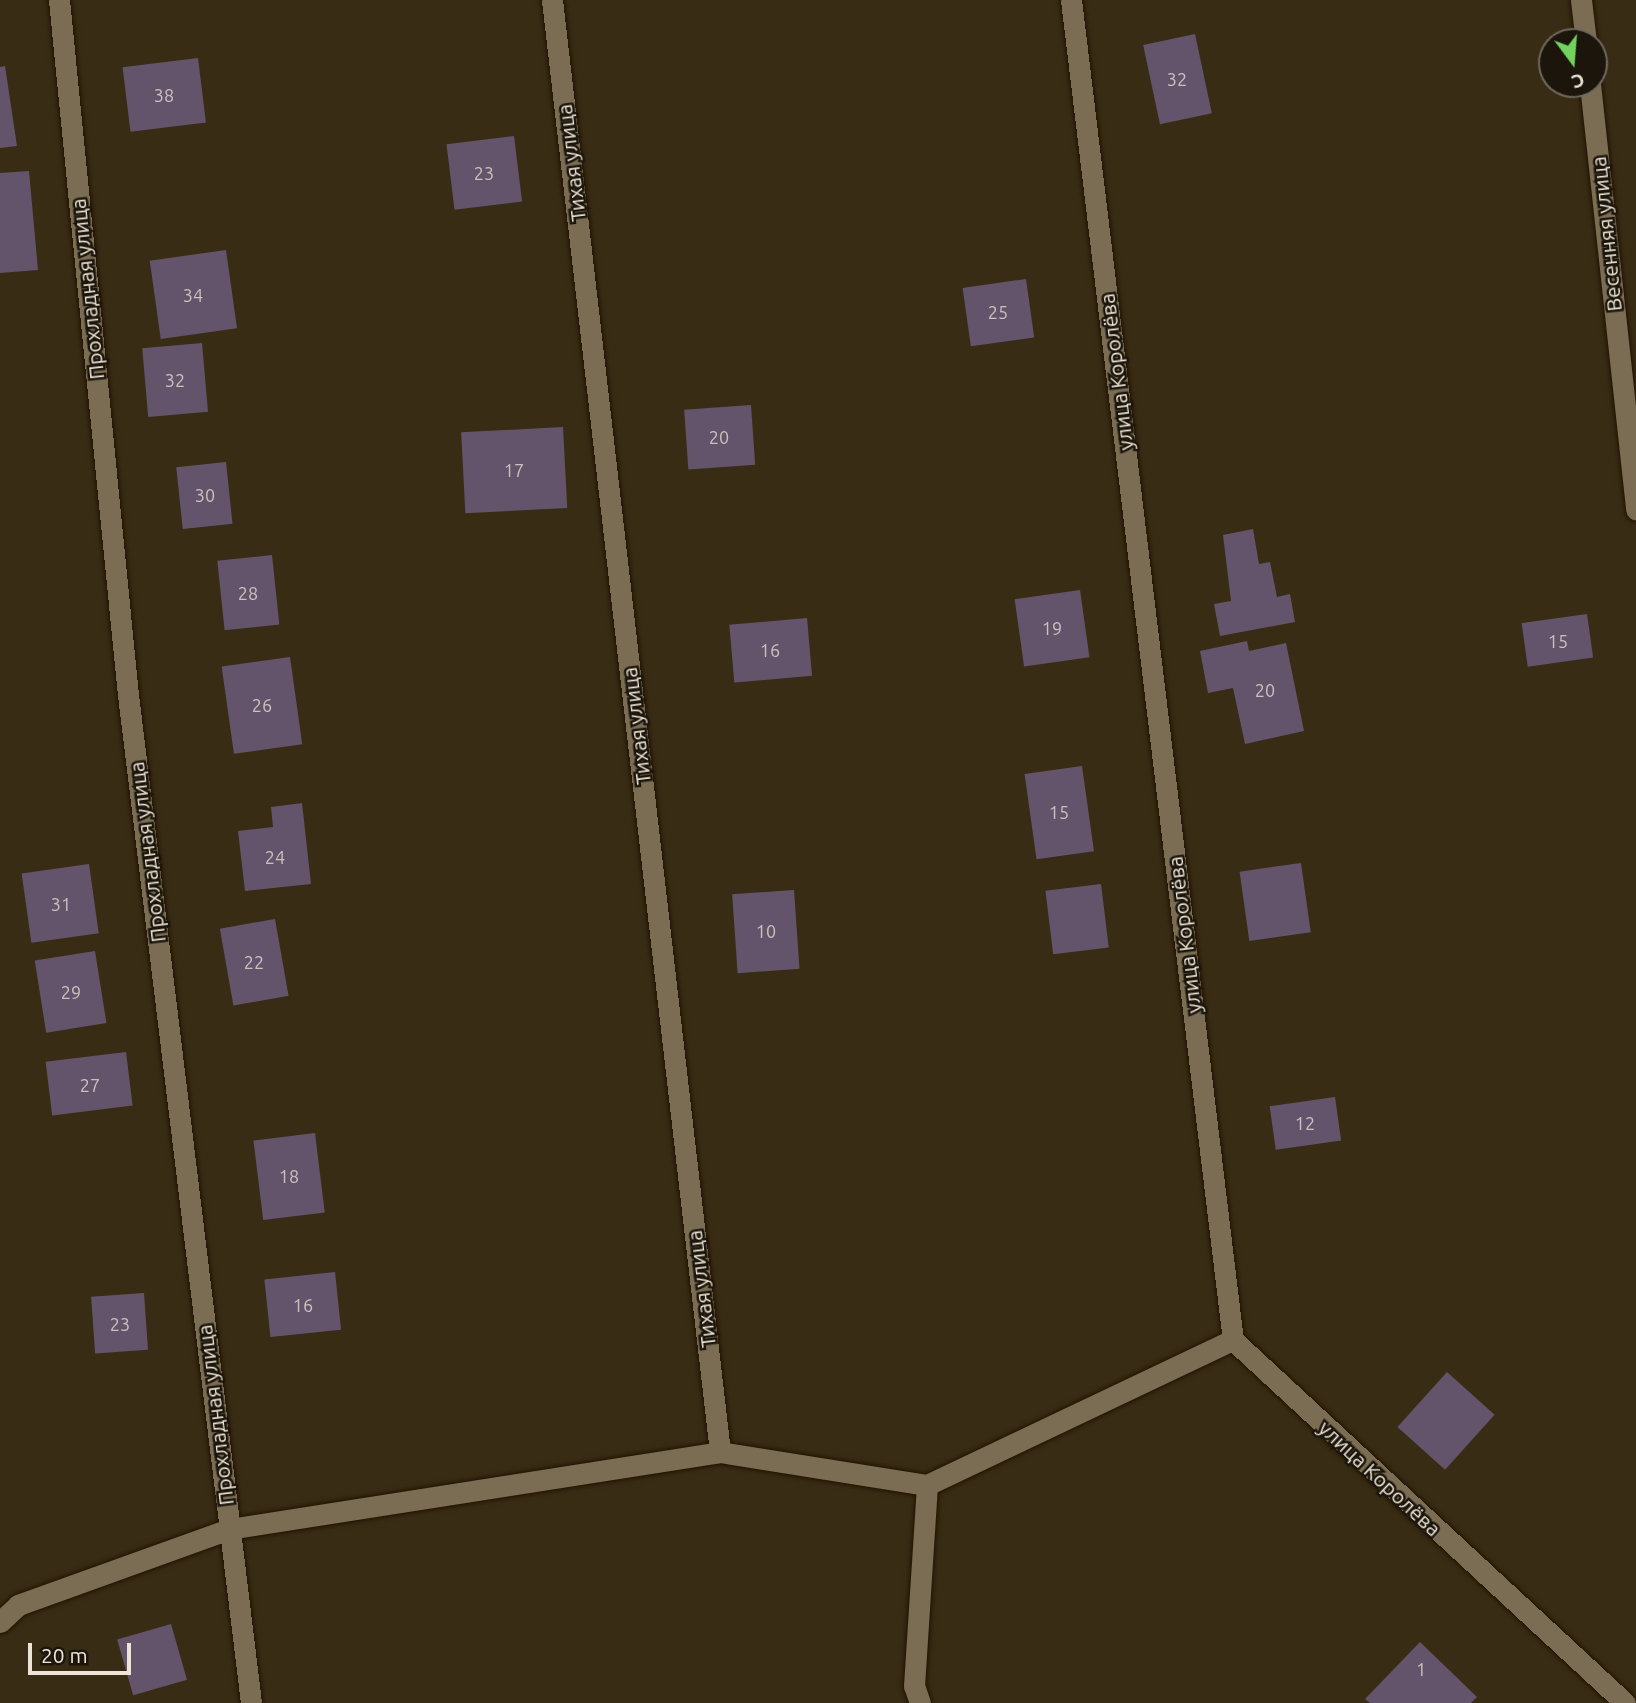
<!DOCTYPE html>
<html>
<head>
<meta charset="utf-8">
<style>
  body { margin:0 }
  #map { position:relative; width:1636px; height:1703px; overflow:hidden; background:#392c15; font-family:Ubuntu,sans-serif }
  div>[style] { position:absolute }
  [style*='--x'] { left:calc(var(--x)*1px); top:calc(var(--y)*1px); width:calc(var(--w)*1px); rotate:calc(var(--a)*1deg) }
  .building>* { inset:0; background:#64546b; transform-origin:0 0 }
  .roads { filter:drop-shadow(0 0 2px #201400) drop-shadow(0 0 2px #201400) }
  .street>* { height:21px; margin:-10.5px; padding:0 10.5px; transform-origin:10.5px; border-radius:10.5px; background:#7b6d53 }
  span { translate:-50% -50%; white-space:nowrap; text-align:center; line-height:1.15; -webkit-text-stroke:5px #1b150b; paint-order:stroke }
  .number-label { font-size:18px; color:#ccc1bc }
  .number-label span { -webkit-text-stroke-width:0 }
  .street-label { font-size:21px; color:#eee5d7 }
  .north { position:absolute; left:1538px; top:28px; width:70px; height:70px; box-sizing:border-box; background:#1b150b; border:2px solid #6f685d; border-radius:50%; rotate:164deg; font-size:19px; font-weight:700; line-height:28px; text-align:center; color:#eee5d7 }
  .north::after { content:''; display:block; margin:auto; width:24px; height:32px; background:#72d25d; clip-path:polygon(50% 0,100% 100%,50% 72%,0 100%) }
  .scale { position:absolute; left:28px; top:1643px; width:103px; height:32px; box-sizing:border-box; border:4px solid #eee5d7; border-top:0; padding-left:9px; font-size:21px; line-height:24px; white-space:nowrap; color:#eee5d7; -webkit-text-stroke:5px #1b150b; paint-order:stroke }
</style>
</head>
<body>
<div id="map">
  <div class="building">
    <div style="left:1195px;top:34px;width:81px;height:53px;rotate:78deg"></div>
    <div style="left:198px;top:58px;width:65px;height:76px;rotate:83deg"></div>
    <div style="clip-path:polygon(5px 66px,17px 146px,0 148px,0 67px)"></div>
    <div style="left:514px;top:136px;width:66px;height:68px;rotate:83deg"></div>
    <div style="clip-path:polygon(29px 171px,38px 270px,0 273px,0 173px)"></div>
    <div style="left:226px;top:250px;width:79px;height:77px;rotate:82deg"></div>
    <div style="left:1026px;top:279px;width:59px;height:64px;rotate:82deg"></div>
    <div style="left:202px;top:343px;width:69px;height:60px;rotate:85deg"></div>
    <div style="left:751px;top:405px;width:60px;height:67px;rotate:86deg"></div>
    <div style="left:563px;top:427px;width:81px;height:102px;rotate:87deg"></div>
    <div style="left:226px;top:462px;width:62px;height:50px;rotate:84deg"></div>
    <div style="clip-path:polygon(1253px 529px,1259px 564px,1270px 562px,1277px 597px,1290px 594px,1295px 622px,1220px 636px,1214px 604px,1231px 601px,1223px 535px)"></div>
    <div style="left:272px;top:555px;width:70px;height:55px;rotate:84deg"></div>
    <div style="left:1080px;top:590px;width:68px;height:66px;rotate:82deg"></div>
    <div style="left:1587px;top:614px;width:44px;height:66px;rotate:82deg"></div>
    <div style="left:807px;top:618px;width:58px;height:78px;rotate:85deg"></div>
    <div style="clip-path:polygon(1247px 641px,1249px 651px,1286px 643px,1304px 731px,1245px 744px,1233px 688px,1208px 693px,1200px 651px)"></div>
    <div style="left:290px;top:657px;width:88px;height:69px;rotate:82deg"></div>
    <div style="left:1082px;top:766px;width:86px;height:58px;rotate:82deg"></div>
    <div style="clip-path:polygon(302px 803px,311px 884px,245px 891px,238px 831px,273px 827px,271px 807px)"></div>
    <div style="left:1301px;top:863px;width:70px;height:62px;rotate:82deg"></div>
    <div style="left:89px;top:864px;width:70px;height:68px;rotate:82deg"></div>
    <div style="left:1101px;top:884px;width:64px;height:56px;rotate:83deg"></div>
    <div style="left:794px;top:890px;width:79px;height:62px;rotate:86deg"></div>
    <div style="left:275px;top:919px;width:78px;height:56px;rotate:80deg"></div>
    <div style="left:95px;top:951px;width:73px;height:61px;rotate:81deg"></div>
    <div style="left:126px;top:1052px;width:54px;height:81px;rotate:83deg"></div>
    <div style="left:1335px;top:1097px;width:44px;height:66px;rotate:82deg"></div>
    <div style="left:315px;top:1133px;width:80px;height:62px;rotate:83deg"></div>
    <div style="left:335px;top:1272px;width:58px;height:71px;rotate:84deg"></div>
    <div style="left:144px;top:1293px;width:57px;height:53px;rotate:86deg"></div>
    <div style="left:1447px;top:1372px;width:64px;height:74px;rotate:42deg"></div>
    <div style="left:171px;top:1624px;width:58px;height:56px;rotate:74deg"></div>
    <div style="clip-path:polygon(1420px 1642px,1477px 1697px,1471px 1703px,1370px 1703px,1365px 1699px)"></div>
  </div>
  <div class="roads">
    <div class="street">
      <div style="--x:59;--y:0;--w:698;--a:84.33"></div>
      <div style="--x:128;--y:695;--w:1015;--a:83.04"></div>
      <div style="--x:552;--y:0;--w:1462;--a:83.4"></div>
      <div style="--x:1071;--y:0;--w:1350;--a:83.11"></div>
      <div style="--x:1233;--y:1340;--w:534;--a:42.8"></div>
      <div style="--x:1581;--y:0;--w:42;--a:83.2"></div>
      <div style="--x:1590;--y:84;--w:428;--a:83.8"></div>
      <div style="--x:0;--y:1622;--w:25;--a:-43"></div>
      <div style="--x:18;--y:1605;--w:224;--a:-19.8"></div>
      <div style="--x:229;--y:1529;--w:497;--a:-8.9"></div>
      <div style="--x:720;--y:1452;--w:210;--a:9.1"></div>
      <div style="--x:927;--y:1485;--w:339;--a:-25.4"></div>
      <div style="--x:920;--y:1703;--w:18;--a:-109"></div>
      <div style="--x:914;--y:1686;--w:201;--a:-86.3"></div>
    </div>
  </div>
  <div class="number-label">
    <span style="left:1177px;top:79px">32</span>
    <span style="left:164px;top:95px">38</span>
    <span style="left:484px;top:173px">23</span>
    <span style="left:193px;top:295px">34</span>
    <span style="left:998px;top:312px">25</span>
    <span style="left:175px;top:380px">32</span>
    <span style="left:719px;top:437px">20</span>
    <span style="left:514px;top:470px">17</span>
    <span style="left:205px;top:495px">30</span>
    <span style="left:248px;top:593px">28</span>
    <span style="left:1052px;top:628px">19</span>
    <span style="left:1558px;top:641px">15</span>
    <span style="left:770px;top:650px">16</span>
    <span style="left:1265px;top:690px">20</span>
    <span style="left:262px;top:705px">26</span>
    <span style="left:1059px;top:812px">15</span>
    <span style="left:275px;top:857px">24</span>
    <span style="left:61px;top:904px">31</span>
    <span style="left:766px;top:931px">10</span>
    <span style="left:254px;top:962px">22</span>
    <span style="left:71px;top:992px">29</span>
    <span style="left:90px;top:1085px">27</span>
    <span style="left:1305px;top:1123px">12</span>
    <span style="left:289px;top:1176px">18</span>
    <span style="left:303px;top:1305px">16</span>
    <span style="left:120px;top:1324px">23</span>
    <span style="left:1421px;top:1669px">1</span>
  </div>
  <div class="street-label">
    <span style="left:571px;top:163px;rotate:-97deg">Тихая улица</span>
    <span style="left:1606px;top:234px;rotate:-96deg">Весенняя улица</span>
    <span style="left:87px;top:289px;rotate:-96deg">Прохладная улица</span>
    <span style="left:1116px;top:372px;rotate:-97deg">улица Королёва</span>
    <span style="left:636px;top:726px;rotate:-97deg">Тихая улица</span>
    <span style="left:147px;top:852px;rotate:-97deg">Прохладная улица</span>
    <span style="left:1184px;top:935px;rotate:-97deg">улица Королёва</span>
    <span style="left:701px;top:1289px;rotate:-97deg">Тихая улица</span>
    <span style="left:215px;top:1415px;rotate:-97deg">Прохладная улица</span>
    <span style="left:1380px;top:1478px;rotate:43deg">улица Королёва</span>
  </div>
  <div class="north">С</div>
  <div class="scale">20 m</div>
</div>
</body>
</html>
